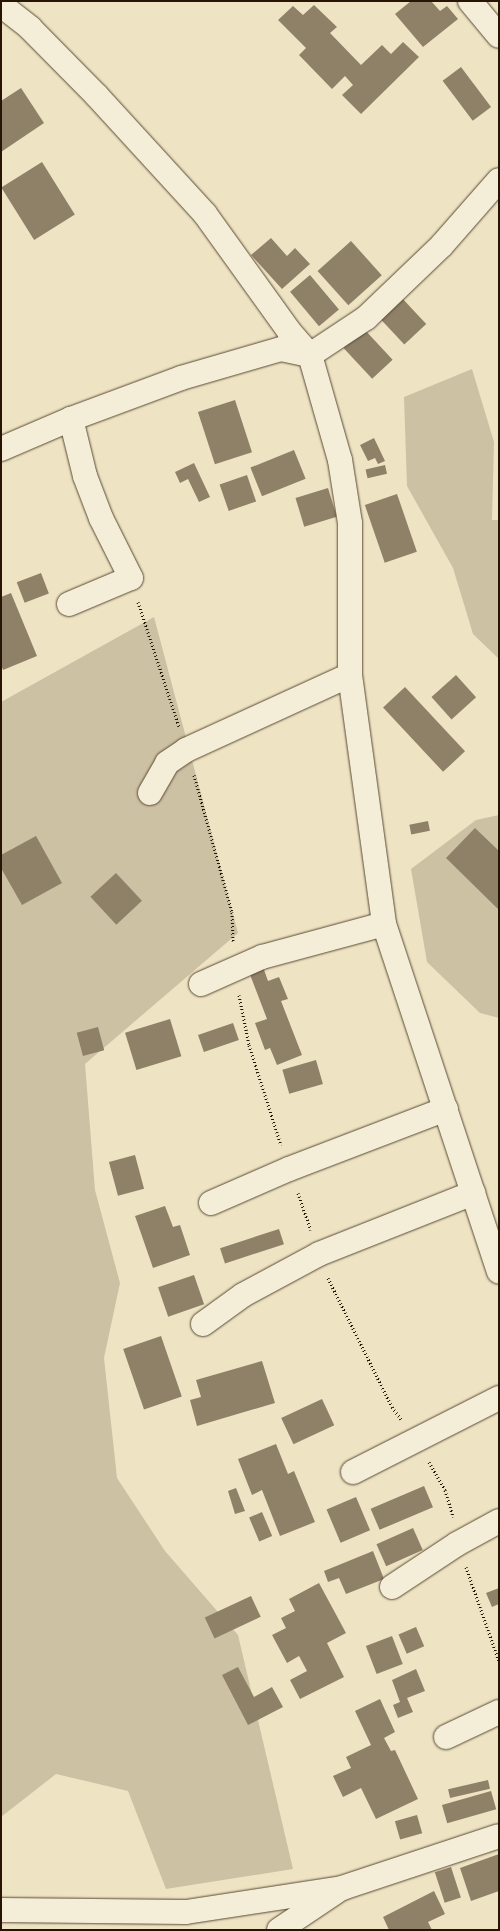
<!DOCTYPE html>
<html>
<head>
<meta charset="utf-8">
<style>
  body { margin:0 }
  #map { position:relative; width:500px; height:1931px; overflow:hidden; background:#eee4c3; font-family:"IM FELL Double Pica",serif }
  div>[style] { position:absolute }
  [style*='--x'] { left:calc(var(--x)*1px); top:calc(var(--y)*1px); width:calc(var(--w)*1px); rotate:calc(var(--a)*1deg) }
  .green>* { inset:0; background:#ccc1a3 }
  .building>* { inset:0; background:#8f8068; transform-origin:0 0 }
  .path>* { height:3px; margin-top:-1.5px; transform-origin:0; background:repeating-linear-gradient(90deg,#281405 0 1px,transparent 0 3.5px) }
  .roads { filter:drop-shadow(0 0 1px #5a4834) drop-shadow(0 0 1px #5a4834) }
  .minor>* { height:24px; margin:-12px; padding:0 12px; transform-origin:12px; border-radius:12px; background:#f4edd8 }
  span { translate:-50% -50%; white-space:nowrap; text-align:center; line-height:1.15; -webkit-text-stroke:4px #f4edd8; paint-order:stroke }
  .frame { position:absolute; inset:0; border:2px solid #281405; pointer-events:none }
</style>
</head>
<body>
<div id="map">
  <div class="green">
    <div style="clip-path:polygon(472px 369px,494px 442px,492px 520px,499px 520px,499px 659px,473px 634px,453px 568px,407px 486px,404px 397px)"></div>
    <div style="clip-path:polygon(154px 617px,238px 933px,85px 1064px,95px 1190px,120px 1283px,104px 1358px,117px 1478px,165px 1551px,238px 1635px,293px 1869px,166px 1889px,128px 1791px,56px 1774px,1px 1817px,1px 702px)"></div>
    <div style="clip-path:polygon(499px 815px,499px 1018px,480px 1013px,427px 962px,411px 869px,476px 820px)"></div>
  </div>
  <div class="building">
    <div style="clip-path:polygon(411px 1px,431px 1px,440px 11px,447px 6px,458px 19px,423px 47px,395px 14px)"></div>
    <div style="clip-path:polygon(314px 5px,337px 27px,330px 33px,361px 65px,382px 45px,391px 54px,403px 42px,419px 57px,361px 114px,342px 95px,353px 85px,345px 76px,332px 89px,299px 55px,306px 48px,278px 20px,293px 6px,303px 15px)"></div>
    <div style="left:461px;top:67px;width:50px;height:23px;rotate:53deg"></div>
    <div style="clip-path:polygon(21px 88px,44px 123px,1px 152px,1px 101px)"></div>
    <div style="left:42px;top:162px;width:62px;height:48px;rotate:58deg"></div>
    <div style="clip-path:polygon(271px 238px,287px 256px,295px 248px,310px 264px,282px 289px,251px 255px)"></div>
    <div style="left:351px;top:241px;width:46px;height:45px;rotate:48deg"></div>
    <div style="left:310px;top:275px;width:45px;height:26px;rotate:50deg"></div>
    <div style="left:401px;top:297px;width:37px;height:30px;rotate:47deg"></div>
    <div style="left:364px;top:329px;width:42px;height:28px;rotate:47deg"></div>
    <div style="left:235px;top:400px;width:55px;height:39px;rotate:72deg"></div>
    <div style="clip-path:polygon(374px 438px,385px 461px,378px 464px,375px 458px,368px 461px,360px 445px)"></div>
    <div style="left:294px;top:450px;width:31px;height:47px;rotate:68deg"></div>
    <div style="clip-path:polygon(194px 463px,210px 497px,199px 502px,188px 479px,180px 483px,175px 472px)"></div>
    <div style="left:385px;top:465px;width:9px;height:20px;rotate:77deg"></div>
    <div style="left:247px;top:475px;width:28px;height:29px;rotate:71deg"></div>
    <div style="left:328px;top:488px;width:30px;height:34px;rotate:73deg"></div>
    <div style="left:397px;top:494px;width:61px;height:34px;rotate:71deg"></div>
    <div style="left:41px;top:573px;width:22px;height:26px;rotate:69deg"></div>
    <div style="clip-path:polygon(11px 593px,37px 656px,3px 670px,1px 665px,1px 597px)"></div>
    <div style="left:456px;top:675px;width:30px;height:33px;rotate:48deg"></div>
    <div style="left:405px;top:687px;width:88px;height:30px;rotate:47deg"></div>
    <div style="left:428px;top:821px;width:10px;height:19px;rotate:79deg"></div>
    <div style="clip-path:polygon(475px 828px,499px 851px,499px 910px,446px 858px)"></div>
    <div style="clip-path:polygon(36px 836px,62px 883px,22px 905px,1px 868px,1px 855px)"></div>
    <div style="left:116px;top:873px;width:38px;height:35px;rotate:47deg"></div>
    <div style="clip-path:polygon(263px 967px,268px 981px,279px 977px,288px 999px,281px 1001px,302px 1055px,277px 1065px,270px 1048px,265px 1050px,255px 1023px,267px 1019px,249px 972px)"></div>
    <div style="left:170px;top:1019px;width:39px;height:47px;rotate:73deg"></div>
    <div style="left:233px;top:1023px;width:18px;height:37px;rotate:71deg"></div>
    <div style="left:98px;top:1027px;width:24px;height:22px;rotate:75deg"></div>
    <div style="left:316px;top:1060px;width:25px;height:35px;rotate:74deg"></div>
    <div style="left:135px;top:1155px;width:35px;height:27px;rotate:75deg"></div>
    <div style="clip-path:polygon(165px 1206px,173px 1227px,180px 1225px,190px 1255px,153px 1268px,135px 1216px)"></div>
    <div style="left:279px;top:1229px;width:16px;height:62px;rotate:72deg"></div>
    <div style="left:194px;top:1275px;width:31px;height:38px;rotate:71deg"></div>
    <div style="left:161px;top:1336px;width:64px;height:40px;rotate:71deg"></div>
    <div style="clip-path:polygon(262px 1361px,275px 1403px,197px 1426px,190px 1400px,201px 1397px,196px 1380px)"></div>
    <div style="left:322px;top:1399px;width:29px;height:45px;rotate:65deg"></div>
    <div style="clip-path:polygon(276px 1444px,288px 1474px,294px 1471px,315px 1522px,280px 1536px,262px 1490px,252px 1495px,238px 1459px)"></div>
    <div style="left:424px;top:1486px;width:23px;height:58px;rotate:67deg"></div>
    <div style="clip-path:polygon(236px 1488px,245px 1511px,235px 1514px,228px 1491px)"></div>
    <div style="left:356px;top:1497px;width:36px;height:32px;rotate:67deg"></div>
    <div style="left:262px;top:1512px;width:26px;height:14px;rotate:67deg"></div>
    <div style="left:413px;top:1528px;width:24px;height:40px;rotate:66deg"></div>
    <div style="clip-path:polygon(373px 1551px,384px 1579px,346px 1594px,339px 1578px,328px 1582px,324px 1571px)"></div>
    <div style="clip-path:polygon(319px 1583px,346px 1633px,327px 1643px,344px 1677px,300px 1699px,290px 1680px,307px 1671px,299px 1656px,287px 1663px,272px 1635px,286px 1628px,281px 1618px,295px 1611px,289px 1599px)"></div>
    <div style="clip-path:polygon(499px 1588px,499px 1604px,492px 1607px,486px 1593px)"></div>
    <div style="left:251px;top:1596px;width:23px;height:51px;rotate:65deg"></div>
    <div style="left:416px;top:1627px;width:21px;height:19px;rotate:67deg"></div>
    <div style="left:392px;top:1636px;width:30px;height:28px;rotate:69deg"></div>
    <div style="clip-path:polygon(238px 1667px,254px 1697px,272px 1687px,283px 1707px,248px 1725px,222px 1675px)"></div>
    <div style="clip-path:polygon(416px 1669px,425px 1691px,407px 1698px,413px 1712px,398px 1718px,393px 1705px,400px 1702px,392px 1680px)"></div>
    <div style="clip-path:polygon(380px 1699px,395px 1732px,384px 1738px,391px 1751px,395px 1750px,418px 1799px,376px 1819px,361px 1788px,343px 1797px,333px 1776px,351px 1768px,346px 1757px,371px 1745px,355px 1711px)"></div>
    <div style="left:488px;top:1780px;width:9px;height:41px;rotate:77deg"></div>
    <div style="left:491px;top:1791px;width:19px;height:51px;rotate:74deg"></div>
    <div style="left:417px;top:1815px;width:19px;height:23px;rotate:74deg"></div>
    <div style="clip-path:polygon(499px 1854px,499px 1891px,471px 1901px,460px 1868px)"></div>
    <div style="left:451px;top:1867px;width:32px;height:17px;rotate:72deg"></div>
    <div style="clip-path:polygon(434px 1891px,445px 1914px,428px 1922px,432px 1930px,389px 1930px,383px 1917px)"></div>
  </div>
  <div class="path">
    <div style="--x:138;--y:602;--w:132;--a:71.8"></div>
    <div style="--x:194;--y:775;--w:142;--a:74.5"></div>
    <div style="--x:232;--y:912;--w:29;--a:88"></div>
    <div style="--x:239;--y:995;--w:51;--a:78.7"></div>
    <div style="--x:249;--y:1045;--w:105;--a:72.3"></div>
    <div style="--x:298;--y:1193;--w:39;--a:71"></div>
    <div style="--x:328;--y:1278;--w:144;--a:63.6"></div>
    <div style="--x:392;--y:1407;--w:15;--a:53"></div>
    <div style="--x:429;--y:1462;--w:32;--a:60"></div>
    <div style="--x:445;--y:1490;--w:28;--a:73"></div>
    <div style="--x:466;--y:1567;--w:100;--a:70.7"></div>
  </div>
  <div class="roads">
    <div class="minor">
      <div style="--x:470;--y:1;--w:45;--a:50.4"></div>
      <div style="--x:1;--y:5;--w:37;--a:38"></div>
      <div style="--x:30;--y:28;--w:95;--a:45.4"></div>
      <div style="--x:97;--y:96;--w:160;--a:47.5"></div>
      <div style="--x:205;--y:214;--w:144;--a:54.3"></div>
      <div style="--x:289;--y:331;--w:32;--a:49"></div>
      <div style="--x:310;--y:355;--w:109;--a:74.1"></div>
      <div style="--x:340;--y:460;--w:64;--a:81"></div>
      <div style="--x:350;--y:523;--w:152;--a:90"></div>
      <div style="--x:350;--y:675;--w:251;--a:82.2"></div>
      <div style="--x:384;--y:924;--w:366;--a:71.7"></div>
      <div style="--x:1;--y:449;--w:76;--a:-23.2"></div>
      <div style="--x:71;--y:419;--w:117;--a:-20.4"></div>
      <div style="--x:181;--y:378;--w:104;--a:-16.2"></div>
      <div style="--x:281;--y:349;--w:30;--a:12"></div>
      <div style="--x:310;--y:355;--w:67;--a:-33.5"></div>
      <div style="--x:366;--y:318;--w:105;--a:-43.8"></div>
      <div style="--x:442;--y:245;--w:86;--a:-48.8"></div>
      <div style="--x:69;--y:604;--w:67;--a:-22.8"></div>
      <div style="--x:131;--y:578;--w:67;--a:-116.6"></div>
      <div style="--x:101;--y:518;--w:45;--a:-110.9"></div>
      <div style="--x:85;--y:476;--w:59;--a:-103.8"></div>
      <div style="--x:150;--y:793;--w:34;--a:-60"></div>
      <div style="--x:167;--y:763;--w:23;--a:-34"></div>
      <div style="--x:186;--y:750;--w:180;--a:-24.6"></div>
      <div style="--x:201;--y:984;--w:67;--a:-23.9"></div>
      <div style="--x:262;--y:957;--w:126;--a:-15.1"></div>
      <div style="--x:211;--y:1203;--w:85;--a:-23.6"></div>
      <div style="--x:289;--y:1169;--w:168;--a:-20.9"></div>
      <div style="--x:203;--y:1324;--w:49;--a:-35.9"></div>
      <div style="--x:243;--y:1295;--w:86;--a:-28.3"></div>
      <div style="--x:319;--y:1254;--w:166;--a:-21.6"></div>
      <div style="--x:353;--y:1472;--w:164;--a:-26.9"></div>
      <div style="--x:392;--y:1587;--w:78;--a:-33.5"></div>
      <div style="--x:457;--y:1544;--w:48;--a:-28.7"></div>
      <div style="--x:446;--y:1737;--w:59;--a:-25.3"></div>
      <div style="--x:1;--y:1910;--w:185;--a:0.6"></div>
      <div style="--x:186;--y:1912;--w:158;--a:-8.7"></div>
      <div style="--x:342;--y:1888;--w:165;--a:-18.3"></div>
      <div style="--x:279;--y:1930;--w:70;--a:-33.9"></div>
    </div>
  </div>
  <div class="frame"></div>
</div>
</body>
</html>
